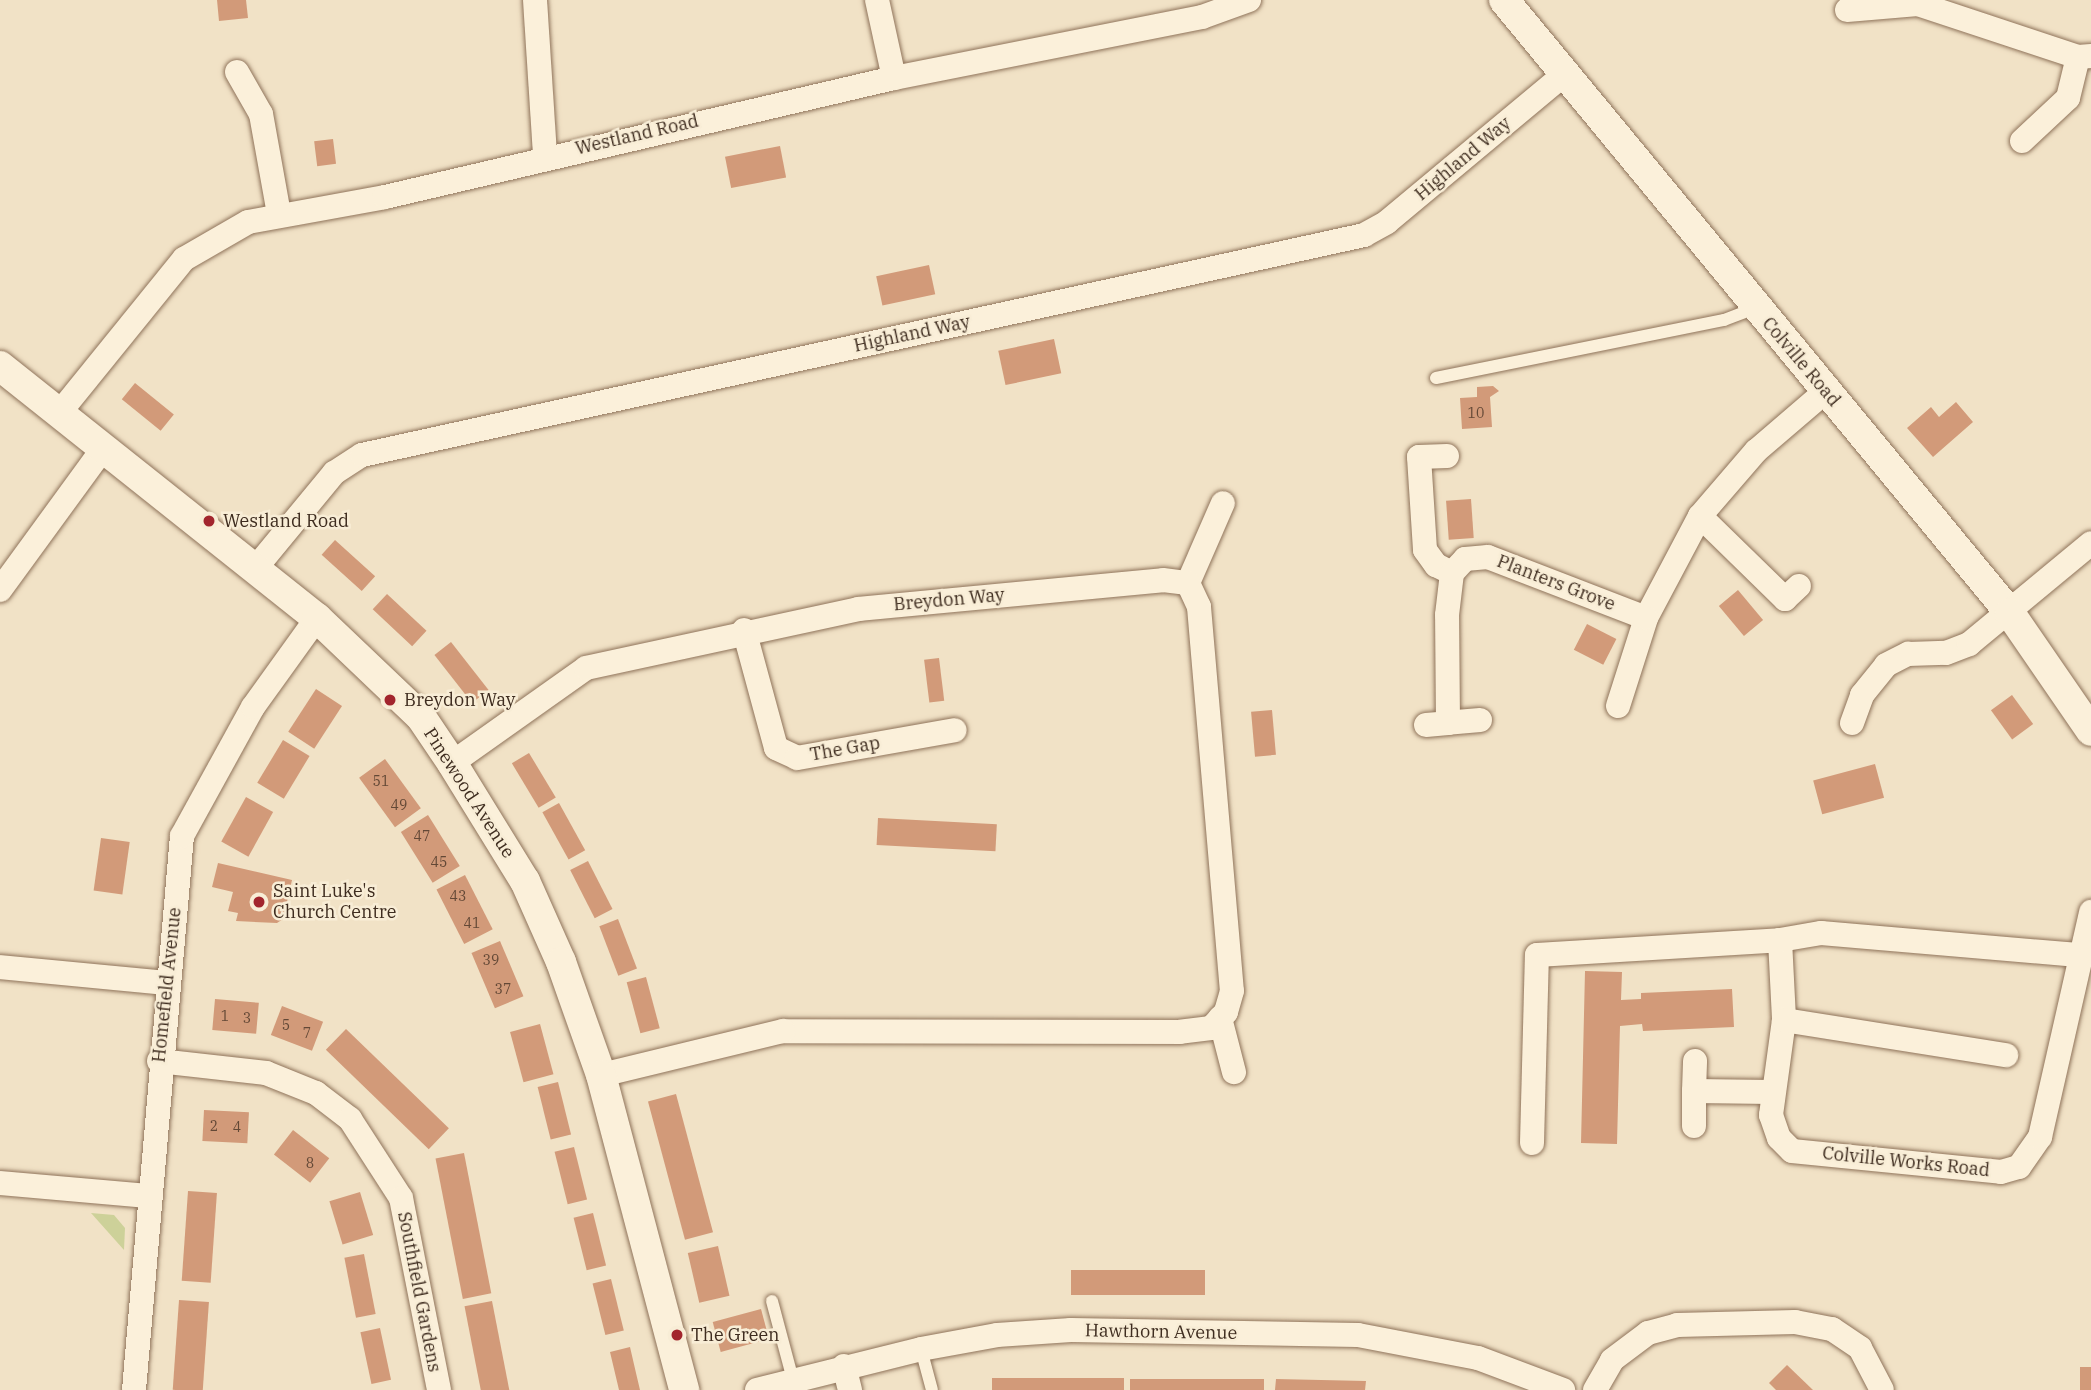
<!DOCTYPE html>
<html>
<head>
<meta charset="utf-8">
<style>
  body { margin:0 }
  #map { position:relative; width:2091px; height:1390px; overflow:hidden; background:#f1e2c6; font-family:"IBM Plex Serif",serif }
  div>[style] { position:absolute }
  [style*='--x'] { left:calc(var(--x)*1px); top:calc(var(--y)*1px); width:calc(var(--w)*1px); rotate:calc(var(--a)*1deg) }
  .green>* { inset:0; background:#cdd199 }
  .building>* { inset:0; background:#d29a79; transform-origin:0 0 }
  .roads { filter:drop-shadow(0 0 2px #8f735a) drop-shadow(0 0 2px #8f735a) }
  .service>* { height:12px; margin:-6px; padding:0 6px; transform-origin:6px; border-radius:6px; background:#fbf0da }
  .minor>* { height:24px; margin:-12px; padding:0 12px; transform-origin:12px; border-radius:12px; background:#fbf0da }
  .tertiary>* { height:30px; margin:-15px; padding:0 15px; transform-origin:15px; border-radius:15px; background:#fbf0da }
  .dots>* { width:19px; height:19px; translate:-50% -50%; box-sizing:border-box; border:4px solid #f8edd6; border-radius:50% }
  span { translate:-50% -50%; white-space:nowrap; text-align:center; line-height:1.15; -webkit-text-stroke:5px #f8edd6; paint-order:stroke }
  .number-label { font-size:14px; color:#634836 }
  .number-label span { -webkit-text-stroke-width:0 }
  .street-label { font-size:18px; color:#3e2c1f }
  .poi-label { font-size:18px; color:#3e2c1f }
  .left { translate:0 -50%; text-align:left }
</style>
</head>
<body>
<div id="map">
  <div class="green">
    <div style="clip-path:polygon(91px 1213px,114px 1215px,125px 1228px,124px 1250px)"></div>
  </div>
  <div class="building">
    <div style="clip-path:polygon(217px 0,246px 0,248px 18px,219px 21px)"></div>
    <div style="left:333px;top:139px;width:25px;height:19px;rotate:83deg"></div>
    <div style="left:780px;top:146px;width:32px;height:56px;rotate:79deg"></div>
    <div style="left:929px;top:265px;width:30px;height:54px;rotate:78deg"></div>
    <div style="left:1054px;top:339px;width:35px;height:57px;rotate:78deg"></div>
    <div style="left:135px;top:383px;width:50px;height:21px;rotate:39deg"></div>
    <div style="clip-path:polygon(1493px 386px,1499px 391px,1490px 397px,1492px 427px,1462px 429px,1460px 398px,1477px 397px,1477px 387px)"></div>
    <div style="clip-path:polygon(1956px 402px,1973px 422px,1933px 457px,1907px 428px,1931px 407px,1939px 417px)"></div>
    <div style="left:1471px;top:499px;width:39px;height:25px;rotate:86deg"></div>
    <div style="left:335px;top:540px;width:54px;height:20px;rotate:42deg"></div>
    <div style="left:1738px;top:590px;width:39px;height:25px;rotate:50deg"></div>
    <div style="left:387px;top:594px;width:54px;height:21px;rotate:43deg"></div>
    <div style="left:1587px;top:624px;width:33px;height:29px;rotate:27deg"></div>
    <div style="left:451px;top:642px;width:61px;height:21px;rotate:52deg"></div>
    <div style="left:939px;top:658px;width:43px;height:15px;rotate:83deg"></div>
    <div style="left:316px;top:689px;width:31px;height:51px;rotate:33deg"></div>
    <div style="left:2012px;top:695px;width:36px;height:26px;rotate:54deg"></div>
    <div style="left:1272px;top:710px;width:45px;height:21px;rotate:85deg"></div>
    <div style="left:283px;top:740px;width:31px;height:50px;rotate:31deg"></div>
    <div style="left:529px;top:753px;width:52px;height:20px;rotate:59deg"></div>
    <div style="left:385px;top:759px;width:61px;height:32px;rotate:54deg"></div>
    <div style="left:1875px;top:764px;width:35px;height:64px;rotate:75deg"></div>
    <div style="left:246px;top:797px;width:31px;height:51px;rotate:29deg"></div>
    <div style="left:559px;top:803px;width:54px;height:19px;rotate:61deg"></div>
    <div style="left:428px;top:815px;width:60px;height:32px;rotate:58deg"></div>
    <div style="left:878px;top:818px;width:119px;height:27px;rotate:3deg"></div>
    <div style="left:101px;top:838px;width:29px;height:53px;rotate:8deg"></div>
    <div style="left:588px;top:861px;width:54px;height:20px;rotate:63deg"></div>
    <div style="clip-path:polygon(218px 863px,292px 880px,283px 919px,277px 923px,236px 921px,238px 913px,228px 911px,233px 892px,212px 887px)"></div>
    <div style="left:465px;top:875px;width:61px;height:32px;rotate:63deg"></div>
    <div style="left:618px;top:919px;width:53px;height:20px;rotate:69deg"></div>
    <div style="left:500px;top:941px;width:60px;height:31px;rotate:67deg"></div>
    <div style="clip-path:polygon(1585px 971px,1622px 972px,1621px 1000px,1641px 999px,1641px 993px,1732px 989px,1734px 1027px,1643px 1031px,1642px 1024px,1620px 1026px,1617px 1144px,1581px 1143px)"></div>
    <div style="left:646px;top:977px;width:53px;height:20px;rotate:75deg"></div>
    <div style="left:215px;top:999px;width:44px;height:31px;rotate:5deg"></div>
    <div style="left:282px;top:1006px;width:44px;height:31px;rotate:21deg"></div>
    <div style="left:540px;top:1024px;width:52px;height:31px;rotate:75deg"></div>
    <div style="left:346px;top:1029px;width:143px;height:29px;rotate:44deg"></div>
    <div style="left:558px;top:1082px;width:54px;height:21px;rotate:76deg"></div>
    <div style="left:676px;top:1094px;width:143px;height:29px;rotate:75deg"></div>
    <div style="left:204px;top:1110px;width:45px;height:31px;rotate:3deg"></div>
    <div style="left:293px;top:1130px;width:46px;height:31px;rotate:38deg"></div>
    <div style="left:574px;top:1147px;width:54px;height:20px;rotate:76deg"></div>
    <div style="left:464px;top:1153px;width:143px;height:29px;rotate:79deg"></div>
    <div style="left:188px;top:1191px;width:29px;height:90px;rotate:4deg"></div>
    <div style="left:360px;top:1192px;width:45px;height:32px;rotate:73deg"></div>
    <div style="left:593px;top:1213px;width:54px;height:20px;rotate:76deg"></div>
    <div style="left:718px;top:1246px;width:51px;height:31px;rotate:77deg"></div>
    <div style="left:364px;top:1254px;width:61px;height:20px;rotate:79deg"></div>
    <div style="left:1071px;top:1270px;width:134px;height:25px"></div>
    <div style="left:611px;top:1279px;width:53px;height:19px;rotate:76deg"></div>
    <div style="left:179px;top:1300px;width:30px;height:90px;rotate:4deg"></div>
    <div style="left:492px;top:1301px;width:91px;height:28px;rotate:79deg"></div>
    <div style="left:761px;top:1309px;width:31px;height:50px;rotate:75deg"></div>
    <div style="left:380px;top:1328px;width:53px;height:20px;rotate:78deg"></div>
    <div style="clip-path:polygon(630px 1347px,636px 1373px,640px 1390px,619px 1390px,610px 1352px)"></div>
    <div style="clip-path:polygon(1787px 1365px,1813px 1390px,1776px 1390px,1769px 1383px)"></div>
    <div style="left:2080px;top:1367px;width:11px;height:23px"></div>
    <div style="left:992px;top:1378px;width:132px;height:12px"></div>
    <div style="left:1130px;top:1379px;width:134px;height:11px"></div>
    <div style="clip-path:polygon(1276px 1379px,1366px 1381px,1365px 1390px,1275px 1390px)"></div>
  </div>
  <div class="roads">
    <div class="service">
      <div style="--x:1436;--y:378;--w:294;--a:-11.4"></div>
      <div style="--x:1724;--y:320;--w:34;--a:-21"></div>
      <div style="--x:772;--y:1301;--w:82;--a:75.1"></div>
      <div style="--x:921;--y:1349;--w:42;--a:75"></div>
    </div>
    <div class="minor">
      <div style="--x:535;--y:0;--w:156;--a:86.3"></div>
      <div style="--x:877;--y:0;--w:80;--a:77.7"></div>
      <div style="--x:1847;--y:10;--w:71;--a:-4.8"></div>
      <div style="--x:1918;--y:4;--w:169;--a:18.3"></div>
      <div style="--x:2078;--y:57;--w:13;--a:-4"></div>
      <div style="--x:237;--y:72;--w:48;--a:60.3"></div>
      <div style="--x:261;--y:114;--w:102;--a:79.8"></div>
      <div style="--x:2022;--y:141;--w:63;--a:-43.1"></div>
      <div style="--x:2068;--y:98;--w:42;--a:-76.3"></div>
      <div style="--x:60;--y:412;--w:197;--a:-51"></div>
      <div style="--x:184;--y:259;--w:74;--a:-30"></div>
      <div style="--x:248;--y:222;--w:139;--a:-10.3"></div>
      <div style="--x:385;--y:197;--w:523;--a:-13.16"></div>
      <div style="--x:894;--y:78;--w:314;--a:-11.2"></div>
      <div style="--x:1202;--y:17;--w:50;--a:-19.9"></div>
      <div style="--x:1447;--y:456;--w:28;--a:178"></div>
      <div style="--x:1419;--y:457;--w:93;--a:86.3"></div>
      <div style="--x:1425;--y:550;--w:19;--a:54"></div>
      <div style="--x:1436;--y:565;--w:18;--a:27"></div>
      <div style="--x:1700;--y:516;--w:119;--a:44.3"></div>
      <div style="--x:1785;--y:599;--w:19;--a:-43"></div>
      <div style="--x:254;--y:570;--w:126;--a:-50.5"></div>
      <div style="--x:334;--y:473;--w:33;--a:-33"></div>
      <div style="--x:362;--y:455;--w:1026;--a:-12.38"></div>
      <div style="--x:1364;--y:235;--w:26;--a:-29"></div>
      <div style="--x:1387;--y:222;--w:233;--a:-39.8"></div>
      <div style="--x:1188;--y:583;--w:87;--a:-66.4"></div>
      <div style="--x:0;--y:590;--w:175;--a:-53.9"></div>
      <div style="--x:744;--y:630;--w:122;--a:74.8"></div>
      <div style="--x:776;--y:748;--w:23;--a:25"></div>
      <div style="--x:797;--y:758;--w:160;--a:-10"></div>
      <div style="--x:1618;--y:706;--w:92;--a:-72.3"></div>
      <div style="--x:1646;--y:618;--w:115;--a:-62.1"></div>
      <div style="--x:1700;--y:516;--w:86;--a:-49.3"></div>
      <div style="--x:1756;--y:451;--w:92;--a:-40.6"></div>
      <div style="--x:1480;--y:720;--w:32;--a:175"></div>
      <div style="--x:1448;--y:723;--w:108;--a:-90.5"></div>
      <div style="--x:1447;--y:615;--w:42;--a:-83.2"></div>
      <div style="--x:1452;--y:573;--w:19;--a:-47"></div>
      <div style="--x:1465;--y:559;--w:23;--a:-5"></div>
      <div style="--x:1488;--y:557;--w:169;--a:21.1"></div>
      <div style="--x:1852;--y:723;--w:30;--a:-70"></div>
      <div style="--x:1862;--y:695;--w:38;--a:-51"></div>
      <div style="--x:1886;--y:665;--w:25;--a:-27"></div>
      <div style="--x:1908;--y:654;--w:38;--a:-2"></div>
      <div style="--x:1946;--y:653;--w:25;--a:-21"></div>
      <div style="--x:1969;--y:644;--w:158;--a:-39.6"></div>
      <div style="--x:1426;--y:725;--w:22;--a:-5"></div>
      <div style="--x:452;--y:763;--w:164;--a:-35.3"></div>
      <div style="--x:586;--y:668;--w:278;--a:-12.2"></div>
      <div style="--x:858;--y:609;--w:306;--a:-5.4"></div>
      <div style="--x:1163;--y:580;--w:25;--a:7"></div>
      <div style="--x:1188;--y:583;--w:26;--a:65"></div>
      <div style="--x:1199;--y:607;--w:385;--a:85.1"></div>
      <div style="--x:1232;--y:991;--w:22;--a:106"></div>
      <div style="--x:1226;--y:1012;--w:22;--a:133"></div>
      <div style="--x:1211;--y:1028;--w:31;--a:173"></div>
      <div style="--x:1180;--y:1032;--w:397;--a:-179.9"></div>
      <div style="--x:783;--y:1031;--w:187;--a:166.4"></div>
      <div style="--x:1780;--y:940;--w:80;--a:87.1"></div>
      <div style="--x:1784;--y:1020;--w:96;--a:97.8"></div>
      <div style="--x:1771;--y:1115;--w:24;--a:71"></div>
      <div style="--x:1779;--y:1138;--w:18;--a:45"></div>
      <div style="--x:1792;--y:1151;--w:210;--a:5.7"></div>
      <div style="--x:2001;--y:1172;--w:19;--a:-16"></div>
      <div style="--x:2019;--y:1167;--w:37;--a:-55"></div>
      <div style="--x:2040;--y:1137;--w:231;--a:-77.2"></div>
      <div style="--x:0;--y:967;--w:166;--a:5.5"></div>
      <div style="--x:1220;--y:1018;--w:56;--a:75.5"></div>
      <div style="--x:1784;--y:1020;--w:225;--a:9"></div>
      <div style="--x:159;--y:1061;--w:108;--a:6.4"></div>
      <div style="--x:266;--y:1073;--w:54;--a:21.8"></div>
      <div style="--x:316;--y:1093;--w:43;--a:37.4"></div>
      <div style="--x:350;--y:1119;--w:94;--a:57.2"></div>
      <div style="--x:401;--y:1198;--w:196;--a:78.8"></div>
      <div style="--x:1694;--y:1091;--w:30;--a:-88"></div>
      <div style="--x:1694;--y:1126;--w:35;--a:-90"></div>
      <div style="--x:1694;--y:1091;--w:78;--a:0.7"></div>
      <div style="--x:1532;--y:1143;--w:188;--a:-88.5"></div>
      <div style="--x:1537;--y:955;--w:243;--a:-3.5"></div>
      <div style="--x:1780;--y:940;--w:42;--a:-9.7"></div>
      <div style="--x:1821;--y:933;--w:258;--a:4.9"></div>
      <div style="--x:0;--y:1183;--w:151;--a:5"></div>
      <div style="--x:844;--y:1366;--w:25;--a:76"></div>
      <div style="--x:134;--y:1390;--w:556;--a:-85.05"></div>
      <div style="--x:182;--y:836;--w:147;--a:-61.2"></div>
      <div style="--x:253;--y:707;--w:110;--a:-54.3"></div>
      <div style="--x:757;--y:1390;--w:169;--a:-14"></div>
      <div style="--x:921;--y:1349;--w:77;--a:-10.4"></div>
      <div style="--x:997;--y:1335;--w:74;--a:-3.9"></div>
      <div style="--x:1071;--y:1330;--w:287;--a:1"></div>
      <div style="--x:1358;--y:1335;--w:122;--a:10.9"></div>
      <div style="--x:1478;--y:1358;--w:91;--a:20.6"></div>
      <div style="--x:1595;--y:1390;--w:34;--a:-60"></div>
      <div style="--x:1612;--y:1360;--w:45;--a:-36.9"></div>
      <div style="--x:1648;--y:1333;--w:30;--a:-15"></div>
      <div style="--x:1677;--y:1325;--w:118;--a:-1.5"></div>
      <div style="--x:1795;--y:1322;--w:38;--a:11"></div>
      <div style="--x:1832;--y:1329;--w:34;--a:34"></div>
      <div style="--x:1860;--y:1348;--w:47;--a:62.4"></div>
    </div>
    <div class="tertiary">
      <div style="--x:1504;--y:0;--w:795;--a:50.46"></div>
      <div style="--x:2010;--y:613;--w:143;--a:55.5"></div>
      <div style="--x:0;--y:366;--w:405;--a:38.5"></div>
      <div style="--x:317;--y:618;--w:144;--a:43.6"></div>
      <div style="--x:421;--y:717;--w:55;--a:56"></div>
      <div style="--x:452;--y:763;--w:139;--a:58.3"></div>
      <div style="--x:525;--y:881;--w:89;--a:66"></div>
      <div style="--x:561;--y:962;--w:120;--a:70.5"></div>
      <div style="--x:601;--y:1075;--w:326;--a:75.2"></div>
    </div>
  </div>
  <div class="dots">
    <div style="left:209px;top:521px;background:#a2252d"></div>
    <div style="left:390px;top:700px;background:#a2252d"></div>
    <div style="left:259px;top:902px;background:#a2252d"></div>
    <div style="left:677px;top:1335px;background:#a2252d"></div>
  </div>
  <div class="number-label">
    <span style="left:1476px;top:413px">10</span>
    <span style="left:381px;top:781px">51</span>
    <span style="left:399px;top:805px">49</span>
    <span style="left:422px;top:836px">47</span>
    <span style="left:439px;top:862px">45</span>
    <span style="left:458px;top:896px">43</span>
    <span style="left:472px;top:923px">41</span>
    <span style="left:491px;top:960px">39</span>
    <span style="left:503px;top:989px">37</span>
    <span style="left:225px;top:1016px">1</span>
    <span style="left:247px;top:1018px">3</span>
    <span style="left:286px;top:1025px">5</span>
    <span style="left:307px;top:1033px">7</span>
    <span style="left:214px;top:1126px">2</span>
    <span style="left:237px;top:1127px">4</span>
    <span style="left:310px;top:1163px">8</span>
  </div>
  <div class="street-label">
    <span style="left:637px;top:135px;rotate:-13deg">Westland Road</span>
    <span style="left:1463px;top:159px;rotate:-40deg">Highland Way</span>
    <span style="left:912px;top:334px;rotate:-12deg">Highland Way</span>
    <span style="left:1801px;top:362px;rotate:50deg">Colville Road</span>
    <span style="left:1556px;top:583px;rotate:21deg">Planters Grove</span>
    <span style="left:949px;top:600px;rotate:-5deg">Breydon Way</span>
    <span style="left:845px;top:749px;rotate:-10deg">The Gap</span>
    <span style="left:469px;top:793px;rotate:57deg">Pinewood Avenue</span>
    <span style="left:167px;top:985px;rotate:-84deg">Homefield Avenue</span>
    <span style="left:1906px;top:1162px;rotate:6deg">Colville Works Road</span>
    <span style="left:419px;top:1292px;rotate:79deg">Southfield Gardens</span>
    <span style="left:1161px;top:1332px;rotate:1deg">Hawthorn Avenue</span>
  </div>
  <div class="poi-label">
    <span class="left" style="left:223px;top:521px">Westland Road</span>
    <span class="left" style="left:404px;top:700px">Breydon Way</span>
    <span class="left" style="left:273px;top:902px">Saint Luke's<br>Church Centre</span>
    <span class="left" style="left:691px;top:1335px">The Green</span>
  </div>
</div>
</body>
</html>
